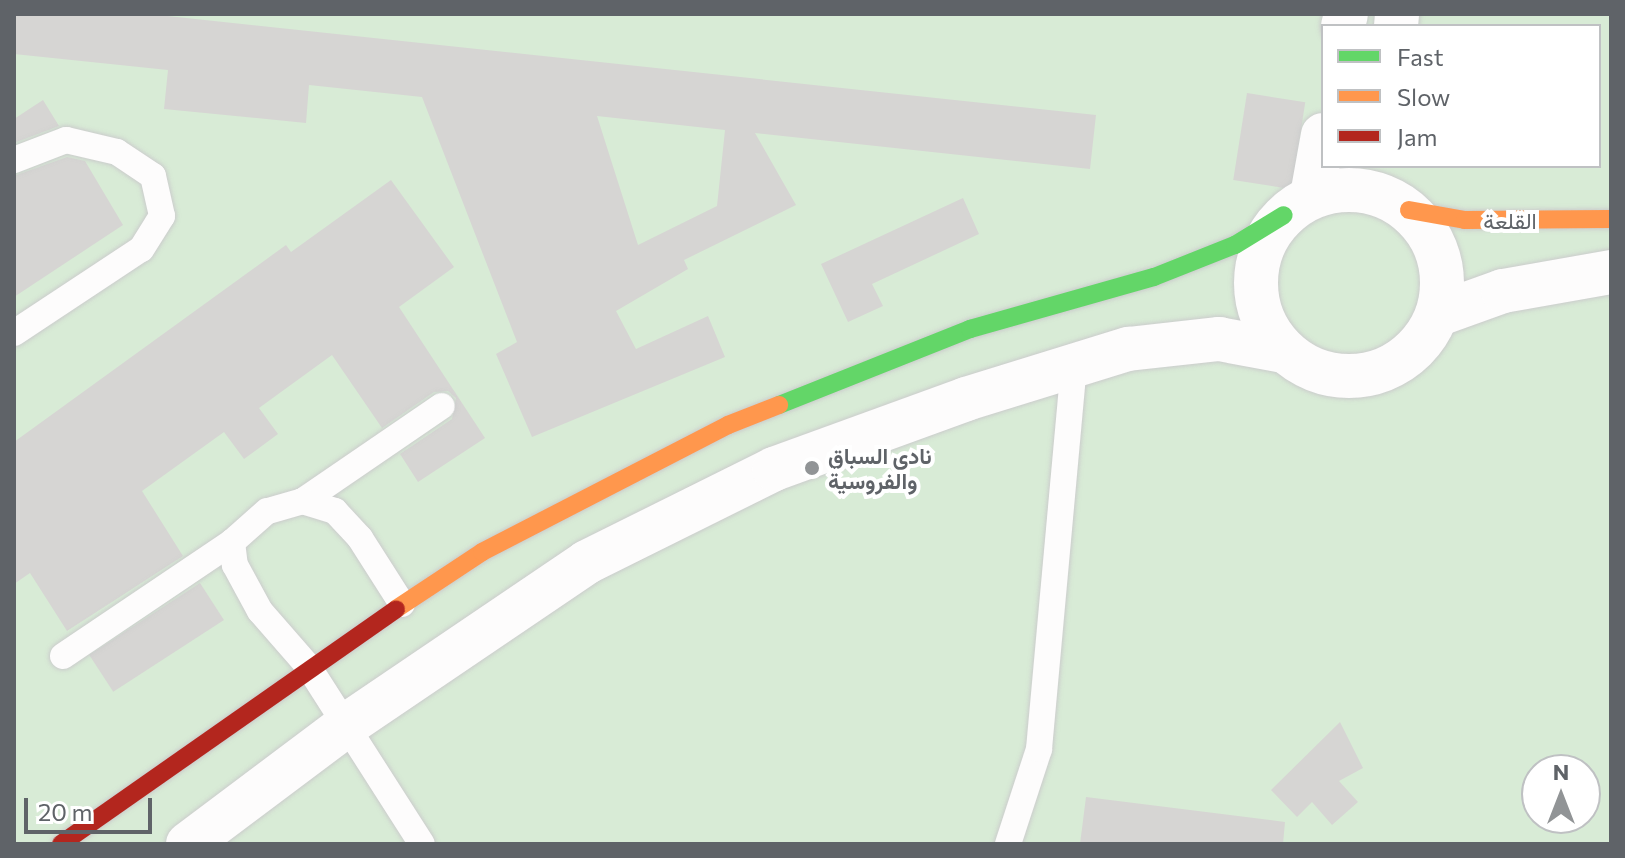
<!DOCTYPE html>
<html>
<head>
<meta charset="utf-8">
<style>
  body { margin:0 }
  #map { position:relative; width:1625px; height:858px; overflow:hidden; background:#efeeea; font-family:Commissioner,Vazirmatn,sans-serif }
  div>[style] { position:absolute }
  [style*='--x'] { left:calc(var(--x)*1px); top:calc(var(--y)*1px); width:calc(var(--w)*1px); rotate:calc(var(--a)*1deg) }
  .green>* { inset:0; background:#d8ebd6 }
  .building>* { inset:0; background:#d6d5d3; transform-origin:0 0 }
  .roads { filter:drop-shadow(0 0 2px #cbcccc) drop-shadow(0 0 2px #cbcccc) }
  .lane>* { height:26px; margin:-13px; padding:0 13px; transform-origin:13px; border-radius:13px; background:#fdfcfc }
  .street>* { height:44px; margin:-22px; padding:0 22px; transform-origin:22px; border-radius:22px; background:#fdfcfc }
  .street>.ring { margin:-22px; padding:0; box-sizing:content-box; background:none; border:44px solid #fdfcfc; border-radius:50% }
  .fast>* { height:18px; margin:-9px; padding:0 9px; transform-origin:9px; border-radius:9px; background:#63d668 }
  .slow>* { height:18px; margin:-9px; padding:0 9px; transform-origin:9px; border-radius:9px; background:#ff974d }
  .jam>* { height:18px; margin:-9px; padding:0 9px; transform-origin:9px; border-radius:9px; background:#b3261e }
  .dots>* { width:22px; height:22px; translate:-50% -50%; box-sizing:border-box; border:4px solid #fff; border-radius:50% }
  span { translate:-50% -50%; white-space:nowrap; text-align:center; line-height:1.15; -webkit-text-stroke:8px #fff; paint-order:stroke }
  .street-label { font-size:22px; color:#5f6368 }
  .poi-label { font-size:22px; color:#5f6368; font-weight:700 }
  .left { translate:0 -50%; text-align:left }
  .frame { position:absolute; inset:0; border:16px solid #5f6368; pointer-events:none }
  .legend { position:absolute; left:1321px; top:24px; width:280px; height:144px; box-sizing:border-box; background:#fff; border:2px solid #bfc1c3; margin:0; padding:10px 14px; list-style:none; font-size:24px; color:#5f6368 }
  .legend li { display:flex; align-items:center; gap:16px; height:40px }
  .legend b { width:40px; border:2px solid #bfc1c3 }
  .north { position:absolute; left:1521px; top:754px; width:80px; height:80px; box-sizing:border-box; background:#fff; border:2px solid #bfc1c3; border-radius:50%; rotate:0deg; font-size:22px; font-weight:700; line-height:32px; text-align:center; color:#5f6368 }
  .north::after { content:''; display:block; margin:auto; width:28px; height:36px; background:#919496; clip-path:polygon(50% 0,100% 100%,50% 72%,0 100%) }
  .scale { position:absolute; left:24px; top:798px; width:128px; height:36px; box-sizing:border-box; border:4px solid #5f6368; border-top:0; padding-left:10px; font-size:24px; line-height:28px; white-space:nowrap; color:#5f6368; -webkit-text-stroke:6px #fff; paint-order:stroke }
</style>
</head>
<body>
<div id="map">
  <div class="green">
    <div style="clip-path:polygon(evenodd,14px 14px,1611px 14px,1611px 844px,14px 844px,14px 14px,1323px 26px,1599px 26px,1599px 166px,1323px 166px,1323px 26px,14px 14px,1537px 770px,1585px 770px,1585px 818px,1537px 818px,1537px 770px)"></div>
  </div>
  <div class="building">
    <div style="clip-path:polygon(evenodd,14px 14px,149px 14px,1096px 115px,1090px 169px,755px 133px,796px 205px,684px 260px,688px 269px,616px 311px,636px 349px,708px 316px,725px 357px,532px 437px,496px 354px,517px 342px,422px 97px,309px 85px,306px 123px,164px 109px,168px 70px,14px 54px,14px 14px,597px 116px,725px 130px,717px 206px,638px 245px,597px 116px)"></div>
    <div style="left:1247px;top:93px;width:59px;height:88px;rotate:9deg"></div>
    <div style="clip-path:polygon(43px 100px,59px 126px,14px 143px,14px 119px)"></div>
    <div style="clip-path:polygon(67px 157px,85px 161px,123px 225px,14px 297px,14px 176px)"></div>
    <div style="clip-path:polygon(391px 180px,454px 267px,399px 307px,485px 438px,418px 482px,400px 454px,452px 419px,456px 398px,448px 391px,434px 392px,382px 428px,332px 355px,259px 408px,278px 434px,244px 459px,224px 432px,142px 491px,183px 556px,67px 631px,30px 573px,14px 584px,14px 442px,286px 245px,291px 252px)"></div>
    <div style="clip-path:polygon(963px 198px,979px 234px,872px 284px,883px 306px,848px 322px,821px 264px)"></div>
    <div style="left:200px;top:583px;width:44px;height:132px;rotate:57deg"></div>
    <div style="clip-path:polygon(1340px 722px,1363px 768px,1339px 781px,1358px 802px,1332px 825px,1312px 802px,1297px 817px,1271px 790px)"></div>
    <div style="clip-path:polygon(1086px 797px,1285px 822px,1283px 844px,1080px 844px)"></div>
  </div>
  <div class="roads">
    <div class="lane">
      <div style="--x:14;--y:160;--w:56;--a:-21"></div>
      <div style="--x:66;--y:140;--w:52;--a:13.2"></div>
      <div style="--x:117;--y:152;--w:43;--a:33.7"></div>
      <div style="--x:153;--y:176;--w:41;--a:77.3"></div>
      <div style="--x:162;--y:216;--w:39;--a:122"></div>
      <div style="--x:141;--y:249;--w:152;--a:146.5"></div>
      <div style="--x:303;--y:501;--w:168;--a:-34.4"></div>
      <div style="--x:402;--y:604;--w:78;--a:-122.5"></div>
      <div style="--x:360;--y:538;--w:37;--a:-133"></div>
      <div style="--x:335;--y:511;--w:34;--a:-163"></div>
      <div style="--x:303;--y:501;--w:37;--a:164"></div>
      <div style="--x:267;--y:511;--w:47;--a:138.5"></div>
      <div style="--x:232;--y:542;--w:23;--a:83"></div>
      <div style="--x:235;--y:565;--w:52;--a:61.5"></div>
      <div style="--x:260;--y:611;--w:73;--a:48.9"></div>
      <div style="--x:308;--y:666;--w:211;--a:57.4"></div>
      <div style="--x:63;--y:656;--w:204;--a:-34"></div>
      <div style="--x:1008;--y:844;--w:100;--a:-71.9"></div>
      <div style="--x:1039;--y:749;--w:384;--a:-84.8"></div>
    </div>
    <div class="street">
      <div style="--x:1343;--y:26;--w:12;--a:-76"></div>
      <div style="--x:1396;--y:26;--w:12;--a:-85"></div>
      <div class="ring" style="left:1256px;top:190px;width:142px;height:142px"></div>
      <div style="--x:1312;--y:196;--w:62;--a:-79.8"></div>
      <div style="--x:1439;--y:314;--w:68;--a:-19.8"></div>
      <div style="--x:1503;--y:291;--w:110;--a:-10"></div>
      <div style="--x:188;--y:844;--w:196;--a:-36.9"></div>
      <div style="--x:345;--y:726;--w:292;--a:-34.1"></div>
      <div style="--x:587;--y:562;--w:209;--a:-26.4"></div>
      <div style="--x:774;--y:469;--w:204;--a:-20"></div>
      <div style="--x:966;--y:399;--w:170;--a:-17.2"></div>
      <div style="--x:1128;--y:349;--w:92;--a:-6.3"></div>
      <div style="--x:1219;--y:339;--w:65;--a:10.6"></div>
    </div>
    <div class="fast">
      <div style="--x:779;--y:405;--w:206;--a:-21.7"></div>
      <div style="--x:970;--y:329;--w:191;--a:-15.8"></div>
      <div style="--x:1154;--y:277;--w:87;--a:-21.6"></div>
      <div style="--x:1235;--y:245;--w:57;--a:-31.5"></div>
    </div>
    <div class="slow">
      <div style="--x:1409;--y:210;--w:57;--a:10.1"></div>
      <div style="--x:1465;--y:220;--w:146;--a:-0.4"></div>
      <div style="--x:396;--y:609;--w:103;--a:-33.5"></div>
      <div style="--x:482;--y:552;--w:277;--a:-27.3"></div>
      <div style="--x:728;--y:425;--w:55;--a:-21.4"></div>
    </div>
    <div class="jam">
      <div style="--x:61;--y:844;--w:409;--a:-35"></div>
    </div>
  </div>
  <div class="dots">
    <div style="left:812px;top:468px;background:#919496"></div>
  </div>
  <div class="street-label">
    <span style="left:1510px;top:221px">القلعة</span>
  </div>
  <div class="poi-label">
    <span class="left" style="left:828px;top:468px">نادي السباق<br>والفروسية</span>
  </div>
  <div class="frame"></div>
  <ul class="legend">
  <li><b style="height:10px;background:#63d668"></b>Fast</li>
  <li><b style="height:10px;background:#ff974d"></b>Slow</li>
  <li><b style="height:10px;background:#b3261e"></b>Jam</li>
  </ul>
  <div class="north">N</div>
  <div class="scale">20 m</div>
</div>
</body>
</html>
